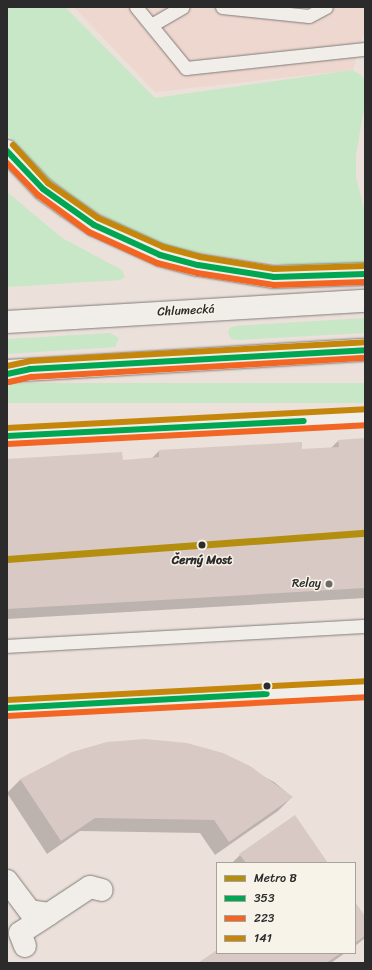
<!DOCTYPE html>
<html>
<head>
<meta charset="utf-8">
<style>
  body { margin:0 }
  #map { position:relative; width:372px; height:970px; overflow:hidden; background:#ebe0da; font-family:Sriracha,sans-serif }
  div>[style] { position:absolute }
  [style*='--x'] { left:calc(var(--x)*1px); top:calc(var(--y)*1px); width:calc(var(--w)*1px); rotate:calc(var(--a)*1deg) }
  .built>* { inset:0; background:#edd7ce }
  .green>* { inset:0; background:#c7e7c6; transform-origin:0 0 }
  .shadow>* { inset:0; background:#0003 }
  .building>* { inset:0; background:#d8c9c4 }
  .roads { filter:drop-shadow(0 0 1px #817c7a) drop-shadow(0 0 1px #817c7a) }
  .lane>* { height:13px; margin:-6.5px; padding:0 6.5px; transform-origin:6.5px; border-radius:6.5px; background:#f1eeea }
  .street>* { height:22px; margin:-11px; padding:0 11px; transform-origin:11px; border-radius:11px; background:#f1eeea }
  .primary>* { height:22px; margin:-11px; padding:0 11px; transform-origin:11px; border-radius:11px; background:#f1eeea }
  .bus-1>* { height:6px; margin:-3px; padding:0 3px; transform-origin:3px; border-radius:3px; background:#00a651 }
  .bus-2>* { height:6px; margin:-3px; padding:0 3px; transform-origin:3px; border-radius:3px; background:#f26522 }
  .bus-3>* { height:6px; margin:-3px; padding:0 3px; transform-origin:3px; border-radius:3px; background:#c4870b }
  .metro-1>* { height:7px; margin:-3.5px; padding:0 3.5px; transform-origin:3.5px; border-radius:3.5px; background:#b38e0f }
  .dots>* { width:11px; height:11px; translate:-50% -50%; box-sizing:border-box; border:2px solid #f7f3e8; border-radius:50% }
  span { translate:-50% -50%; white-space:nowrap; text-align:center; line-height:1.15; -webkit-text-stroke:3px #f7f3e8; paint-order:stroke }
  .street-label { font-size:12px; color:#2b2b2b }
  .stop-label { font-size:12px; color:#2b2b2b; font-weight:700 }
  .poi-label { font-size:12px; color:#2b2b2b }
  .right { translate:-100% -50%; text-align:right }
  .frame { position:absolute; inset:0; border:8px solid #2b2b2b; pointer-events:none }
  .legend { position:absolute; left:216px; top:862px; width:140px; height:92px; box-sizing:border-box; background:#f7f3e8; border:1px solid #a5a39c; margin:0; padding:5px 7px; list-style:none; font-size:12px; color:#2b2b2b }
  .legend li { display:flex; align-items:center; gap:8px; height:20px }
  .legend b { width:20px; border:1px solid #a5a39c }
</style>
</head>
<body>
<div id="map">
  <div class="built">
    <div style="clip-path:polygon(74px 7px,365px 7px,365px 30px,353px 70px,155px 92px)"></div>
  </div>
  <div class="green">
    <div style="clip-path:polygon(7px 7px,65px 7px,155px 98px,353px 70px,362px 76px,365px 81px,365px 102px,356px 155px,356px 177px,365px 213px,365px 265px,290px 265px,179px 250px,139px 236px,70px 196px,46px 177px,7px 134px)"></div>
    <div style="clip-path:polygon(7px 192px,62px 238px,122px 270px,125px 277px,120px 280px,7px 287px)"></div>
    <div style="clip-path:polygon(365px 318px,365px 333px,238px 340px,231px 339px,228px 333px,230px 328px,235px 326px)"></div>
    <div style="clip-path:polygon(110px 333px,119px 338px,115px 347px,7px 354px,7px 339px)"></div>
    <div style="left:365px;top:383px;width:20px;height:359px;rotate:90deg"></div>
  </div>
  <div class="shadow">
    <div style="clip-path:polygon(365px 439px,365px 598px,7px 619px,7px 460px,122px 461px,151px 459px,159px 451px,301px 450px,331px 448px,338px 441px)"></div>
    <div style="clip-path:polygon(72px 753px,222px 754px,274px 782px,292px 797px,278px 811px,215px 855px,200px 833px,80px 831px,47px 854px,7px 793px,20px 780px)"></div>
    <div style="clip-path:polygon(240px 855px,327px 863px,232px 863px)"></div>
    <div style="clip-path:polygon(355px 903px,365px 918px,365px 938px,355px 946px)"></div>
    <div style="clip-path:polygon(217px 951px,217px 953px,345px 953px,331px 963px,199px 963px)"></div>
  </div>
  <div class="building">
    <div style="clip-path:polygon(365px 438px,365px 588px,7px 609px,7px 459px,122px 452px,123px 460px,159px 457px,159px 450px,302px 442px,302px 449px,339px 447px,338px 440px)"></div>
    <div style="clip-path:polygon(145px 739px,187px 743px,223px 753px,250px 766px,293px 797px,229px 842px,214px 820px,95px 818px,61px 841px,20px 779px,72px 752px,107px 742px)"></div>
    <div style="clip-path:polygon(295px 815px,328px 863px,246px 863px,239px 854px)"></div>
    <div style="clip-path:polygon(355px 902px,365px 916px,365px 936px,355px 943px)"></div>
    <div style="clip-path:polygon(217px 950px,217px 953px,341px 953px,326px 963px,198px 963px)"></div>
  </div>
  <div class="roads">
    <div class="lane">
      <div style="--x:136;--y:7;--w:79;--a:50.7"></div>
      <div style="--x:186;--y:68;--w:180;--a:-6.1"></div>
      <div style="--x:222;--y:7;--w:87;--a:5.9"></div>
      <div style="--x:309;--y:16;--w:19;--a:-28"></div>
      <div style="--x:153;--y:24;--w:34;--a:-30"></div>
      <div style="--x:7;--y:436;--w:359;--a:-3"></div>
      <div style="--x:7;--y:646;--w:359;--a:-3.2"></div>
      <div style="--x:7;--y:708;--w:359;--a:-3"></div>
    </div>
    <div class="street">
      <div style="--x:7;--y:881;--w:38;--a:53"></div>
      <div style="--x:30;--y:911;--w:19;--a:9"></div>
      <div style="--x:49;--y:914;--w:49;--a:-33.4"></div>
      <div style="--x:90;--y:887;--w:12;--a:14"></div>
      <div style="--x:25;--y:946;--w:14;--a:-111"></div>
      <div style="--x:20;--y:933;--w:35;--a:-33"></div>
    </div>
    <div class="primary">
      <div style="--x:7;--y:151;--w:52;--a:46.5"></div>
      <div style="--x:43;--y:189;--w:31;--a:36"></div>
      <div style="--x:68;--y:207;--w:32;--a:35"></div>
      <div style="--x:94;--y:225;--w:72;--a:24.4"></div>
      <div style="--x:160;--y:255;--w:39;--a:15"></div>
      <div style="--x:198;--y:265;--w:77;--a:9"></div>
      <div style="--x:274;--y:277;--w:91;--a:-1.9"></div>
      <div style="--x:7;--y:322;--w:359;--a:-3.4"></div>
      <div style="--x:7;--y:371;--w:359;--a:-3.4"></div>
    </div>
  </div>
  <div class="bus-1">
    <div style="--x:7;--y:151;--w:52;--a:46.5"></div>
    <div style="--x:43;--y:189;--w:62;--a:35.2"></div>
    <div style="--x:94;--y:225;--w:72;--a:24.4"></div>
    <div style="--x:160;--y:255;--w:39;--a:15"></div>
    <div style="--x:198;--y:265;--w:77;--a:9"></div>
    <div style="--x:274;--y:277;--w:91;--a:-1.9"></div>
    <div style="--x:7;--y:374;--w:24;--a:-12"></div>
    <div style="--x:30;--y:369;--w:336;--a:-3.2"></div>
    <div style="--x:7;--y:436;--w:297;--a:-2.9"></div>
    <div style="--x:7;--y:708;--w:260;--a:-3.1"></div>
  </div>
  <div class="bus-2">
    <div style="--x:7;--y:163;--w:45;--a:45.9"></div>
    <div style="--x:38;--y:195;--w:63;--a:36"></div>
    <div style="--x:89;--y:232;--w:75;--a:24.5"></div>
    <div style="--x:157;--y:263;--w:41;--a:14"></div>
    <div style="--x:197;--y:273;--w:78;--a:8.9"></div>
    <div style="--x:274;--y:285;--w:91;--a:-1.9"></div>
    <div style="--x:9;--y:382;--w:23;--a:-13"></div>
    <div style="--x:31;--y:377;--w:335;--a:-3.3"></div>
    <div style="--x:7;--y:444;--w:359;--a:-3"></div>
    <div style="--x:7;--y:716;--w:359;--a:-3"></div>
  </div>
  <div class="bus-3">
    <div style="--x:13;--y:145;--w:52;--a:47.4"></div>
    <div style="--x:48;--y:183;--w:61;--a:35"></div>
    <div style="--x:98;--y:218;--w:71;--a:24"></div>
    <div style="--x:163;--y:247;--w:38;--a:15"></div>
    <div style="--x:200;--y:257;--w:75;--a:9.2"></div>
    <div style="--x:274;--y:269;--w:91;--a:-1.9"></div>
    <div style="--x:7;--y:366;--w:24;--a:-12"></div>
    <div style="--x:30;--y:361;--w:336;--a:-3.2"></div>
    <div style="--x:7;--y:428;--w:359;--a:-3"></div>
    <div style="--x:7;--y:700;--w:359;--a:-3"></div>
  </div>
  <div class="metro-1">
    <div style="--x:7;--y:559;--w:359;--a:-4.2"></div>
  </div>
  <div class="dots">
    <div style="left:202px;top:545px;background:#2b2b2b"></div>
    <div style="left:329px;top:584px;background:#6e6a68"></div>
    <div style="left:267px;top:686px;background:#2b2b2b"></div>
  </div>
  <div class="street-label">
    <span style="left:186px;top:311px;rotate:-3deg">Chlumecká</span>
  </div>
  <div class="stop-label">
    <span style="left:202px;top:561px">Černý Most</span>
  </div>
  <div class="poi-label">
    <span class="right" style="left:321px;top:584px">Relay</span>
  </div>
  <div class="frame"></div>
  <ul class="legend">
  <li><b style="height:5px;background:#b38e0f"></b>Metro B</li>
  <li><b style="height:5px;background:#00a651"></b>353</li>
  <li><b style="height:5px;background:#f26522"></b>223</li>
  <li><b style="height:5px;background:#c4870b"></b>141</li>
  </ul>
</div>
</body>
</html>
